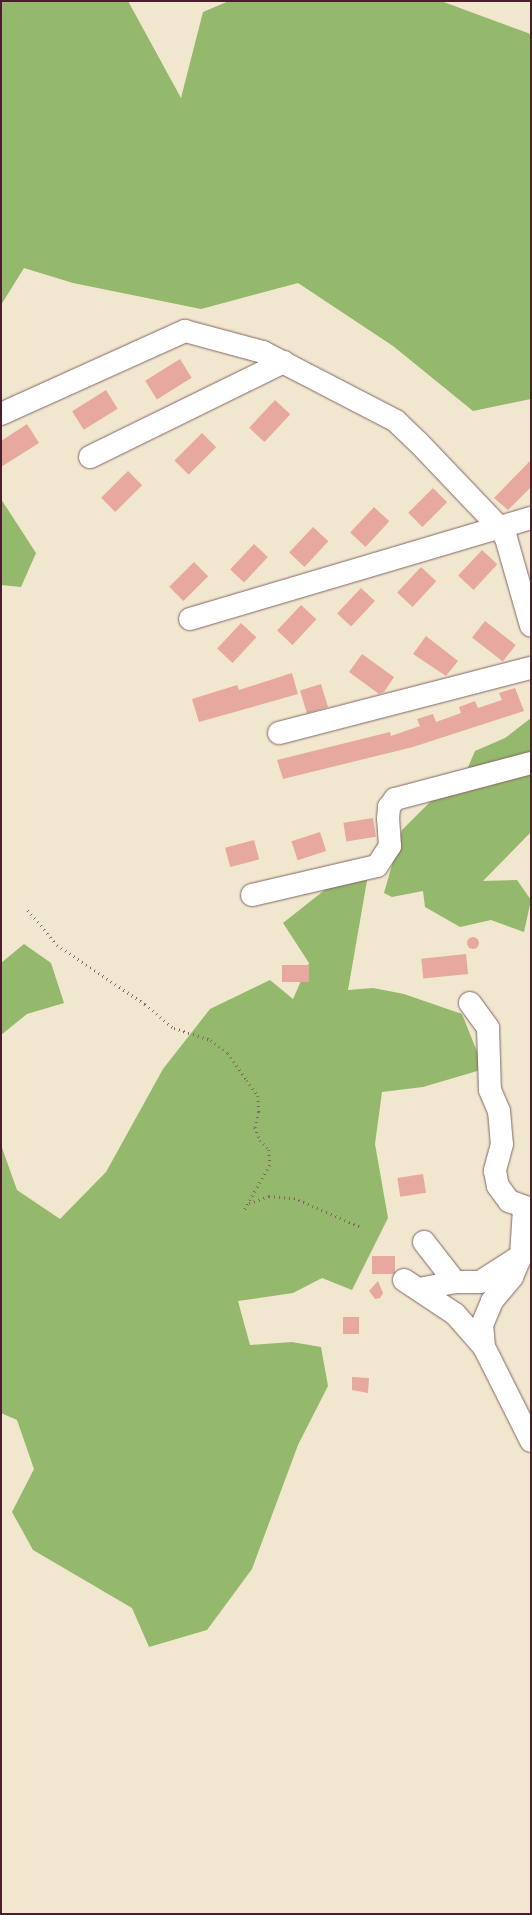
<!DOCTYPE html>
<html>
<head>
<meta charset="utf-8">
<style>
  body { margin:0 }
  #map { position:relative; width:532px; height:1915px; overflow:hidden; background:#f1e7cf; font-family:"Gochi Hand",sans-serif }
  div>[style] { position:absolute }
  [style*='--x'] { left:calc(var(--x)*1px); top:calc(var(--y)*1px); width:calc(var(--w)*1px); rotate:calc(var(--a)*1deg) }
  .forest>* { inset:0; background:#94b86c }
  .building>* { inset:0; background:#e7a8a0; transform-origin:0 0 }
  .round { border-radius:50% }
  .path>* { height:2.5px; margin-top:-1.25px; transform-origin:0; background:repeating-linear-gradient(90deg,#846564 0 1px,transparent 0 5px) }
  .roads { filter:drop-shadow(0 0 1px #846564) drop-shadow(0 0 1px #846564) }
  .minor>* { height:22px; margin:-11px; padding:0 11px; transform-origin:11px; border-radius:11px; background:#fff }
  span { translate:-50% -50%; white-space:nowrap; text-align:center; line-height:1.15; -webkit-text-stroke:4px #f7f3e8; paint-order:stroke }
  .frame { position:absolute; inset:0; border:2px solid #4a1f2b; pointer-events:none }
</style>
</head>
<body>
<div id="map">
  <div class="forest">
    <div style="clip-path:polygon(1px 1px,128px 1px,181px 98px,203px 12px,229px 1px,441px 1px,528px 33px,531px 35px,531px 399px,473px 411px,393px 346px,298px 283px,201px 309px,73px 283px,24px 268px,1px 305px)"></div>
    <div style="clip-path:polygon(1px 499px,36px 553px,21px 587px,1px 585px)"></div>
    <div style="clip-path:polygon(531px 718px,531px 832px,483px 881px,517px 880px,531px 900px,524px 932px,491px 920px,460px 927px,425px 907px,423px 891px,392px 897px,384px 893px,402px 830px,442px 790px,466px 772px,475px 751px,505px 738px)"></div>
    <div style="clip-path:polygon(368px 875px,348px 990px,373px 988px,404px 994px,462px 1014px,484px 1069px,423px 1087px,382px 1092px,375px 1144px,388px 1218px,352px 1290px,322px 1278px,293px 1293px,238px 1301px,250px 1345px,292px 1342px,321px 1347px,328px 1386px,298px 1445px,252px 1569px,207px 1630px,149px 1647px,132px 1608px,33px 1550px,12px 1512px,34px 1469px,17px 1420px,1px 1413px,1px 1145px,17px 1190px,60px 1219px,106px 1172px,163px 1069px,210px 1009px,270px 980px,293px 999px,309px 963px,283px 923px,341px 877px)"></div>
    <div style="clip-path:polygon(24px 944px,51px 963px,64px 1003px,27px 1014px,1px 1035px,1px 963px)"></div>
  </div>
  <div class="building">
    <div style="left:180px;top:359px;width:22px;height:41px;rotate:58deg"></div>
    <div style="left:106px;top:390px;width:22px;height:40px;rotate:58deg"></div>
    <div style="left:275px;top:400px;width:21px;height:38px;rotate:43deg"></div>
    <div style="clip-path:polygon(27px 424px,39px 443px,1px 467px,1px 441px)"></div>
    <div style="left:202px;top:433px;width:20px;height:39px;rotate:45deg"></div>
    <div style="clip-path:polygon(531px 460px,531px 487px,508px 510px,494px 498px)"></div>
    <div style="left:128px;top:471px;width:20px;height:38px;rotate:45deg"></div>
    <div style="left:433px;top:488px;width:20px;height:35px;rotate:45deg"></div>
    <div style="left:374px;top:507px;width:21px;height:35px;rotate:43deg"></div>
    <div style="left:313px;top:527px;width:21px;height:35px;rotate:43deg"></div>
    <div style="left:254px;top:544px;width:19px;height:35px;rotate:43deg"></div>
    <div style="left:482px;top:550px;width:21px;height:35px;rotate:43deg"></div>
    <div style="left:194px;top:562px;width:20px;height:35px;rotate:45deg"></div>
    <div style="left:421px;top:567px;width:21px;height:35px;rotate:43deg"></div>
    <div style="left:361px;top:588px;width:19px;height:35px;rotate:43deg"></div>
    <div style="left:301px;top:605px;width:21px;height:35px;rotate:43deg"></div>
    <div style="left:485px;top:621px;width:39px;height:21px;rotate:38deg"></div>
    <div style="left:241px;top:623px;width:21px;height:35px;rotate:43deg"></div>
    <div style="clip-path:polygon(426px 636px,458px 661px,446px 676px,413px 654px)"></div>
    <div style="clip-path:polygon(362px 654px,394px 677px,384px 692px,379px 694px,349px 672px)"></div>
    <div style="clip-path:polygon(292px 673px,298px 694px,199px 722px,192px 699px,237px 685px,239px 690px)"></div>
    <div style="left:321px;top:684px;width:24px;height:22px;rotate:73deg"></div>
    <div style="clip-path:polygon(515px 688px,524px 711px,413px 747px,283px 779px,277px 760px,390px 732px,391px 736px,420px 726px,417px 719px,433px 714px,436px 722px,461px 713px,459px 707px,475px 701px,478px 708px,502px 700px,499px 693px)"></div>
    <div style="left:373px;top:818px;width:19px;height:30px;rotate:81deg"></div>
    <div style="left:320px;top:832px;width:20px;height:30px;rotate:72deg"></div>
    <div style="left:254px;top:840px;width:20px;height:30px;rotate:75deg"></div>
    <div class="round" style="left:467px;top:937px;width:12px;height:12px"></div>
    <div style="left:466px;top:954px;width:20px;height:45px;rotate:84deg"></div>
    <div style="left:309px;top:965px;width:17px;height:27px;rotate:90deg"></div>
    <div style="left:423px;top:1174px;width:19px;height:26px;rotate:81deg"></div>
    <div style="left:372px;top:1256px;width:23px;height:18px"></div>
    <div style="clip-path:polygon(378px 1281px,383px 1293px,380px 1298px,375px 1299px,369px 1291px)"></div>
    <div style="left:359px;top:1317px;width:17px;height:16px;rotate:90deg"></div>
    <div style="clip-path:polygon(352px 1377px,369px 1378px,368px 1393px,352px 1390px)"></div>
  </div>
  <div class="path">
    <div style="--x:28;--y:910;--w:45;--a:50.4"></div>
    <div style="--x:57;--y:945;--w:106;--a:33.8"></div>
    <div style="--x:145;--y:1004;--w:38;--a:40"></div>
    <div style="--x:174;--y:1028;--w:39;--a:18"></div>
    <div style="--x:211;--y:1040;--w:21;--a:37"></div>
    <div style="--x:228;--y:1053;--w:33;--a:55"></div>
    <div style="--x:247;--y:1080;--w:19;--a:55"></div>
    <div style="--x:258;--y:1096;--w:16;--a:86"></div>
    <div style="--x:259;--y:1112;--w:16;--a:105"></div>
    <div style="--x:255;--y:1127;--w:14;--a:69"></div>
    <div style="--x:260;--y:1140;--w:13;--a:48"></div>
    <div style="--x:269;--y:1150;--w:15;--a:86"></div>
    <div style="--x:270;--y:1165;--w:53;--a:119.5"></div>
    <div style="--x:249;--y:1203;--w:21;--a:-19"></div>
    <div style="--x:269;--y:1196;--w:25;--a:5"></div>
    <div style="--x:294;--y:1198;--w:75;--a:23.5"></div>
  </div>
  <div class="roads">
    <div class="minor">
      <div style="--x:1;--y:414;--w:202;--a:-24.3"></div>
      <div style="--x:185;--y:331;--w:81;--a:15.1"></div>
      <div style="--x:263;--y:352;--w:150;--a:27.4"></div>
      <div style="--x:396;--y:421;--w:30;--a:44"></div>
      <div style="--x:418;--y:442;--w:119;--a:46.4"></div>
      <div style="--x:500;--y:528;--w:12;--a:59"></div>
      <div style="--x:506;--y:538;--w:91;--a:74.1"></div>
      <div style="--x:90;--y:457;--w:216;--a:-26.1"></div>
      <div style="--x:190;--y:619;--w:356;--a:-16.5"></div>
      <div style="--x:279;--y:733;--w:260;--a:-14.5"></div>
      <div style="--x:252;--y:895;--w:128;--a:-13.1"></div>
      <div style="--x:377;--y:866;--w:24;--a:-57"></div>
      <div style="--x:390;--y:846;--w:27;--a:-94"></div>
      <div style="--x:388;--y:819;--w:12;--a:-85"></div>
      <div style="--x:389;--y:807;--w:10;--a:-53"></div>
      <div style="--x:395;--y:799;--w:141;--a:-14.8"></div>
      <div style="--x:470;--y:1003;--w:31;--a:54"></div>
      <div style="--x:488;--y:1028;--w:62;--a:88.2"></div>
      <div style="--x:490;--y:1090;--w:23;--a:67"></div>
      <div style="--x:499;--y:1111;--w:33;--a:85"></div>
      <div style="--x:502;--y:1144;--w:28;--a:105"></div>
      <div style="--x:495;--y:1171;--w:15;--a:79"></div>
      <div style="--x:498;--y:1186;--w:19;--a:54"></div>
      <div style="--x:509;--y:1201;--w:23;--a:20"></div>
      <div style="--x:424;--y:1242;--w:51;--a:52.2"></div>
      <div style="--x:404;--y:1280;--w:61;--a:33.7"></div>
      <div style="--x:455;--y:1314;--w:44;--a:48.7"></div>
      <div style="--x:484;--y:1347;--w:105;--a:63.4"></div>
      <div style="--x:419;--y:1289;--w:37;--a:-11"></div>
      <div style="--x:455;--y:1282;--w:25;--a:0"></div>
      <div style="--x:480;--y:1282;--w:43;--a:-32.6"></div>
      <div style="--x:484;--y:1347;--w:22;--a:-95"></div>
      <div style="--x:482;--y:1325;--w:26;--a:-67"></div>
      <div style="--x:492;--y:1301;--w:31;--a:-50"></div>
      <div style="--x:512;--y:1277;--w:23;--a:-67"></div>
      <div style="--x:521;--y:1256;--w:48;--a:-86.4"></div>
    </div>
  </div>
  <div class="frame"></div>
</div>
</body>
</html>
